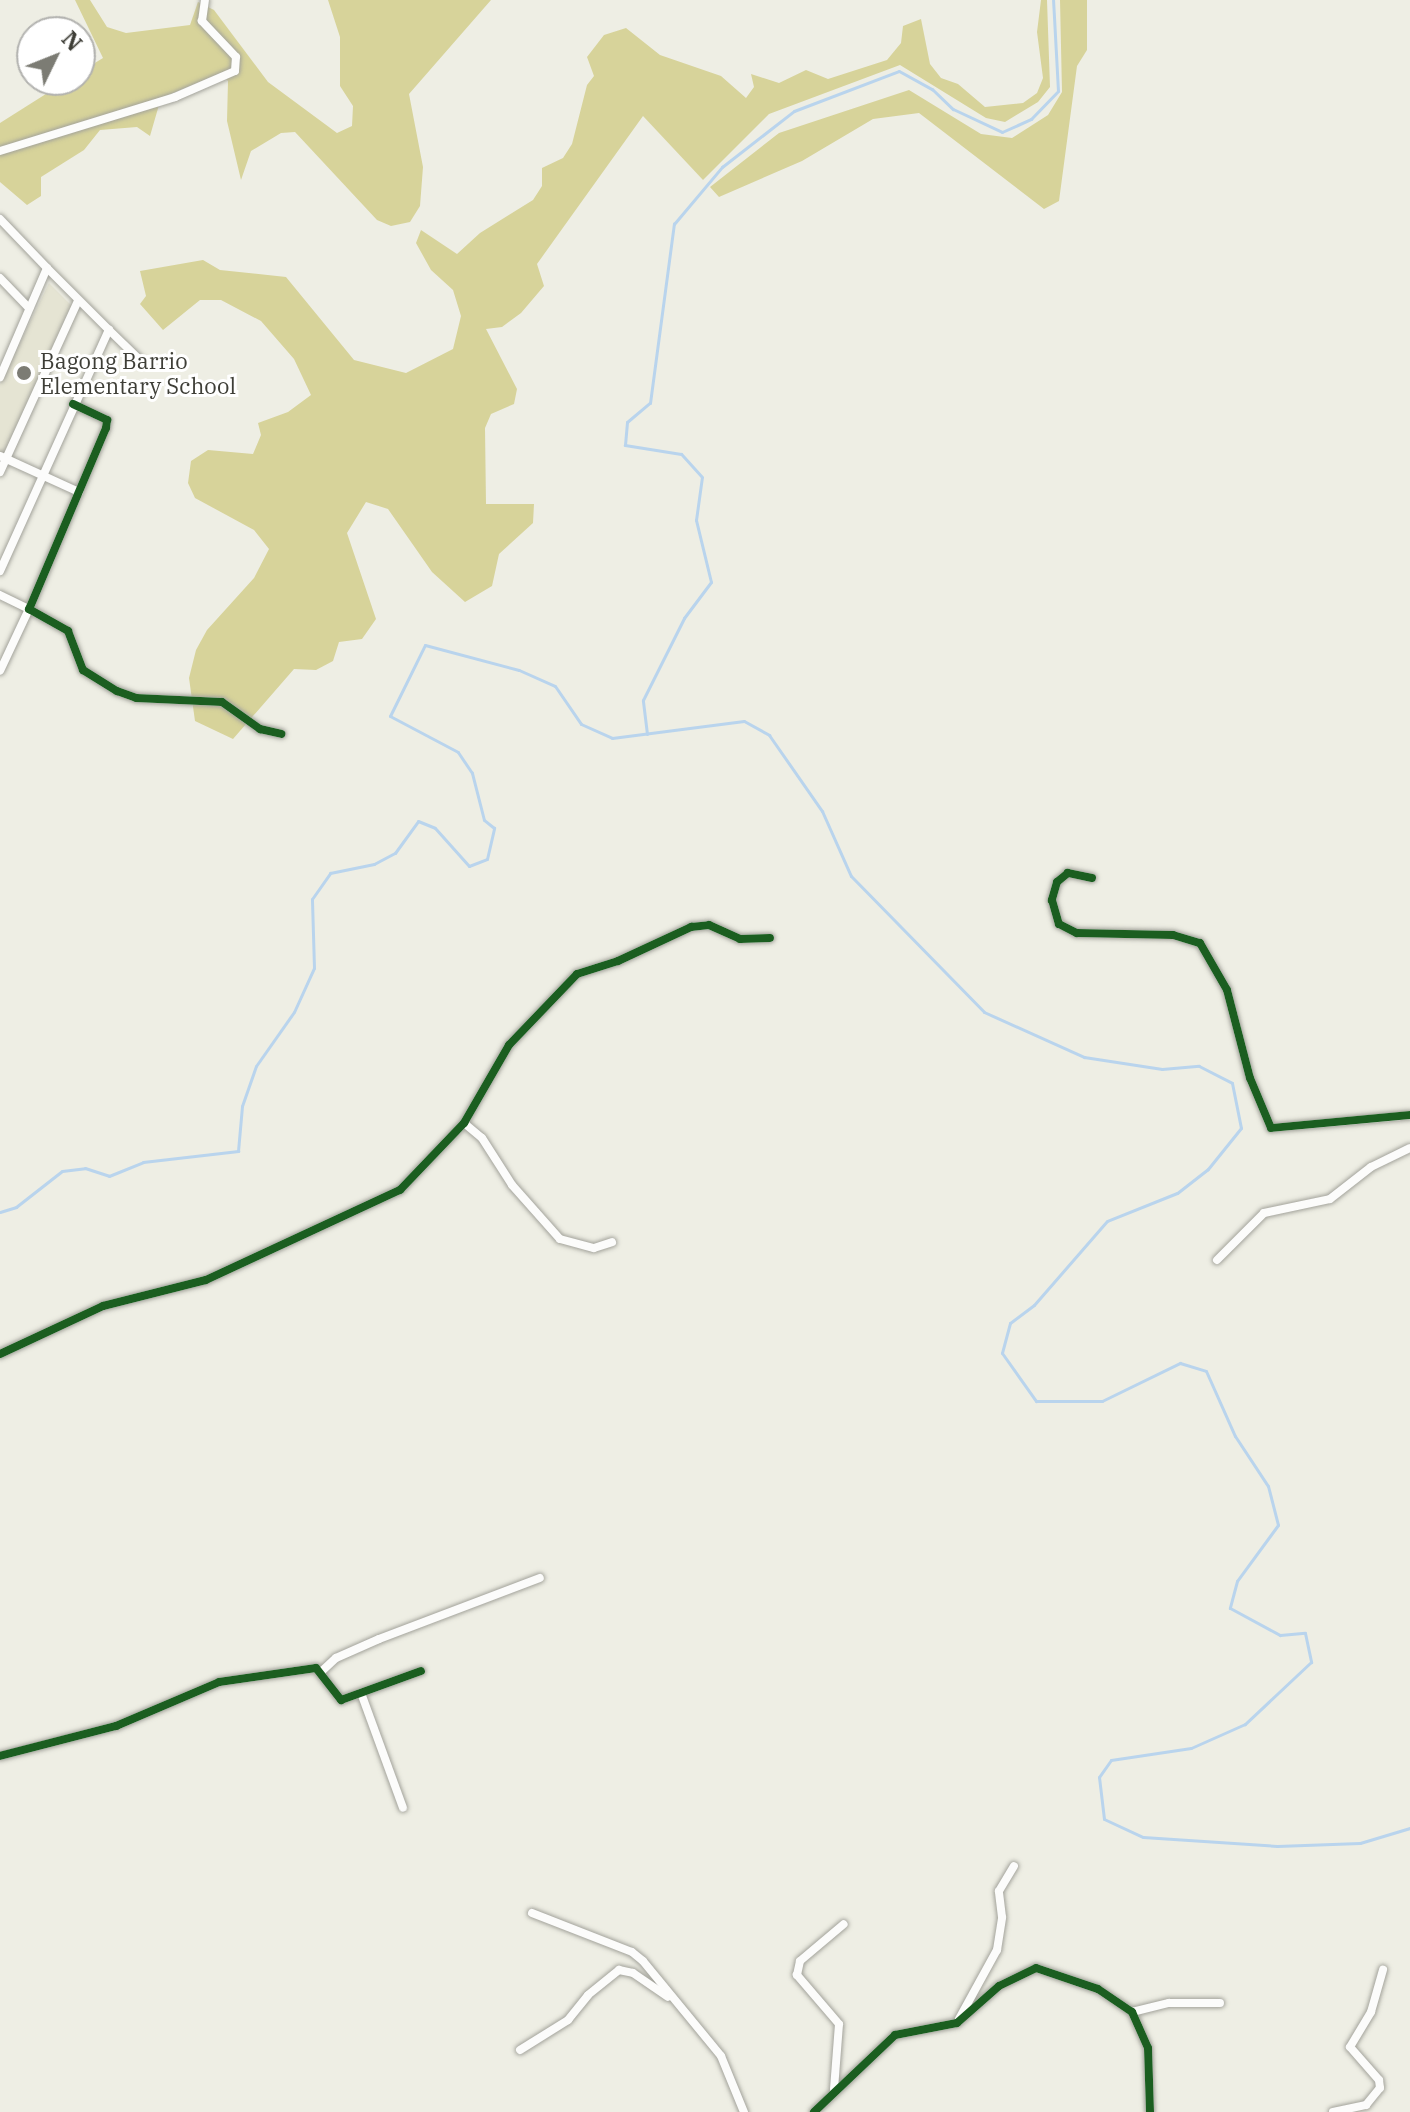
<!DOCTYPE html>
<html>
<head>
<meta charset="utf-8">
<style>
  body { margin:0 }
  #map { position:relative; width:1410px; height:2112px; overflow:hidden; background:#eeeee4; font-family:"IBM Plex Serif",serif }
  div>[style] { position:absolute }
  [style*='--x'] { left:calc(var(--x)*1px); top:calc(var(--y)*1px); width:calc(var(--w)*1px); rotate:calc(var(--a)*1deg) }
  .built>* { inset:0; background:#e5e4d3 }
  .forest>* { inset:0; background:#d7d39a }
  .stream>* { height:3px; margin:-1.5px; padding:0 1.5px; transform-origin:1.5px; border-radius:1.5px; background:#b9d4ed }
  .roads { filter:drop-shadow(0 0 2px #a3a39b) drop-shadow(0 0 2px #a3a39b) }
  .minor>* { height:8px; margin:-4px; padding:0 4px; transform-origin:4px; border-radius:4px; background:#fcfcfb }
  .cycleway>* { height:8px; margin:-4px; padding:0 4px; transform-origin:4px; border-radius:4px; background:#1b5e20 }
  .dots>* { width:22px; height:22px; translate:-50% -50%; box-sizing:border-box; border:4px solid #fff; border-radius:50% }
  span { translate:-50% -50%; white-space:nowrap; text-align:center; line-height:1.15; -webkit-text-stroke:6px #fff; paint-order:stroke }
  .poi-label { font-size:22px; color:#3e3e37 }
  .left { translate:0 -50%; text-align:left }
  .north { position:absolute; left:16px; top:16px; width:80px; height:80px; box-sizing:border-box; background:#fff; border:2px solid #b2b2af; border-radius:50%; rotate:47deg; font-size:22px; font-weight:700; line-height:32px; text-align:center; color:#3e3e37 }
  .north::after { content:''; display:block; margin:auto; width:28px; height:36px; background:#7c7c74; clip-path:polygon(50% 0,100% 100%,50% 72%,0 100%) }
</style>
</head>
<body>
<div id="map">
  <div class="built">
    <div style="clip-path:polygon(49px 283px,73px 307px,4px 456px,0 453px,0 384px)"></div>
  </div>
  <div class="forest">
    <div style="clip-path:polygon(75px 0,90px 0,107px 27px,126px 33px,190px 25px,198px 2px,214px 10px,268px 82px,337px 133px,352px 126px,353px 106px,340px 86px,340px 37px,328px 0,491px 0,409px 94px,423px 167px,420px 206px,410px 222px,391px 226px,377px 220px,295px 132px,281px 133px,251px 151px,241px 180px,227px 121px,228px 81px,221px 73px,161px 98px,150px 136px,137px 127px,100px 130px,84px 150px,41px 177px,41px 196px,27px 205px,0 182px,0 123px,68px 80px,80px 80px,80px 72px,103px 58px)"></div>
    <div style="clip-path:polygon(1041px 0,1047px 0,1050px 87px,1038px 102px,1005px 122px,986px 118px,900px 65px,769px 114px,703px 180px,643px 116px,537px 264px,544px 286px,521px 313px,502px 327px,486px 329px,517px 389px,514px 404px,491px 414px,485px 428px,486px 504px,534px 504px,533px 523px,499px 554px,492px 586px,465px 602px,432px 572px,388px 509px,366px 502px,347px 533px,376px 619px,362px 639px,339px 642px,333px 661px,316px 670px,294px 669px,233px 739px,195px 721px,189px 678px,196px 650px,207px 630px,254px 578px,269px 549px,254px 530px,195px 498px,188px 483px,191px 461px,208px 450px,253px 454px,261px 435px,258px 423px,288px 412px,311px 395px,294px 359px,261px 321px,221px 300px,200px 300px,163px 330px,140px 304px,146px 296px,140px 271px,203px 260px,220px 270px,286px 277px,354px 360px,406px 373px,453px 349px,461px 316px,453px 290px,431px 270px,416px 243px,421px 230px,457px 254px,480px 233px,533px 200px,542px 186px,542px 168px,563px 158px,572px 144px,587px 85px,594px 76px,587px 57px,604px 35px,626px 28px,660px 55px,721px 76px,746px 98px,754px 87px,751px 74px,779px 83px,806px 70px,828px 79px,887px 60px,901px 43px,903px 26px,921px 19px,930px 64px,941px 78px,958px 84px,985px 107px,1023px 103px,1037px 93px,1043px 78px,1037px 32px)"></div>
    <div style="clip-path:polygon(1060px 0,1087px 0,1087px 50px,1077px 66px,1059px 201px,1044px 209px,919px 113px,873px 119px,802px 161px,719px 197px,710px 187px,779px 133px,909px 90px,981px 134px,1012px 138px,1048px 115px,1062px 92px)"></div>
  </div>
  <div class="stream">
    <div style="--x:647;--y:734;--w:34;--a:-97"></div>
    <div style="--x:643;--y:700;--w:92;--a:-63.4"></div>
    <div style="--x:684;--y:618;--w:45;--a:-53.1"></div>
    <div style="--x:711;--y:582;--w:64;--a:-103.6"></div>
    <div style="--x:696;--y:520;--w:43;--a:-82.1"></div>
    <div style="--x:702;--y:477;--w:31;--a:-132"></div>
    <div style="--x:681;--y:454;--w:57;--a:-170.9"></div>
    <div style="--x:625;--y:445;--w:23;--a:-85"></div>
    <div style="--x:627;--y:422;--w:30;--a:-40"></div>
    <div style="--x:650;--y:403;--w:181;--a:-82.4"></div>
    <div style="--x:674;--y:224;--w:75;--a:-49.9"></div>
    <div style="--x:722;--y:167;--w:91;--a:-37.9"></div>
    <div style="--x:794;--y:111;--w:112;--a:-20.9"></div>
    <div style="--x:899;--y:71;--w:38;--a:29"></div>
    <div style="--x:932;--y:89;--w:29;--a:44"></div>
    <div style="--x:953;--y:109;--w:54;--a:25.1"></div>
    <div style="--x:1002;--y:132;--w:32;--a:-24"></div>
    <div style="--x:1031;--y:119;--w:39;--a:-46"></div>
    <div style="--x:1058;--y:91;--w:91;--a:-93.1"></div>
    <div style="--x:0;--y:1212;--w:17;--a:-17"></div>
    <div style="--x:16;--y:1207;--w:58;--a:-38"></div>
    <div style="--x:62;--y:1171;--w:23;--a:-7"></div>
    <div style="--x:85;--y:1168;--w:25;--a:18"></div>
    <div style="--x:109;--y:1176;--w:37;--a:-22"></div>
    <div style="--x:143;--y:1162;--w:96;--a:-6.6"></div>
    <div style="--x:238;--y:1151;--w:45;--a:-84.9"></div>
    <div style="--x:242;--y:1106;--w:42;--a:-70.7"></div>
    <div style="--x:256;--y:1066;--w:66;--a:-54.9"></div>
    <div style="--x:294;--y:1012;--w:48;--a:-65.6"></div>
    <div style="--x:314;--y:968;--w:69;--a:-91.7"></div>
    <div style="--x:312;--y:899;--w:32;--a:-55"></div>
    <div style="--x:330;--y:873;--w:45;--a:-11.6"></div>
    <div style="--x:374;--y:864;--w:24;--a:-28"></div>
    <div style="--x:395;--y:853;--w:39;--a:-54"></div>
    <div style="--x:418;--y:821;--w:18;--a:22"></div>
    <div style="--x:435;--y:828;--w:51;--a:48.2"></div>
    <div style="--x:469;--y:866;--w:19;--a:-21"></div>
    <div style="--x:487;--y:859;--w:32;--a:-77"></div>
    <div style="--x:494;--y:828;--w:13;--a:-141"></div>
    <div style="--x:484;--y:820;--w:49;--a:-104.3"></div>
    <div style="--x:472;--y:773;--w:25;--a:-124"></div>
    <div style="--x:458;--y:752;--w:77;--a:-152.1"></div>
    <div style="--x:390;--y:716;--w:79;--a:-63.8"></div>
    <div style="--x:425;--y:645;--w:97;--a:14.9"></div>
    <div style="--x:519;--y:670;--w:39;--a:24"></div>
    <div style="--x:555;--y:686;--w:46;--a:55.6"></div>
    <div style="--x:581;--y:724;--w:34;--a:24"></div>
    <div style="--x:612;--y:738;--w:133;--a:-7.3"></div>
    <div style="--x:744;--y:721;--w:29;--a:29"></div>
    <div style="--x:769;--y:735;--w:93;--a:55.1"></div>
    <div style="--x:822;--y:811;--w:71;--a:66"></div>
    <div style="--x:851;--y:876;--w:190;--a:45.6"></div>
    <div style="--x:984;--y:1012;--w:110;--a:24.2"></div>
    <div style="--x:1084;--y:1057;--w:79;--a:8.7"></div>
    <div style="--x:1162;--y:1069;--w:37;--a:-5"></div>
    <div style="--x:1199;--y:1066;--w:37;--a:27"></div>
    <div style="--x:1232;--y:1083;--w:46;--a:78.7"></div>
    <div style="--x:1241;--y:1128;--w:53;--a:128.8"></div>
    <div style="--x:1208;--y:1169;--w:39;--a:142"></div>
    <div style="--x:1177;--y:1193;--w:75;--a:158.2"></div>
    <div style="--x:1107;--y:1221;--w:111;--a:131"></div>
    <div style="--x:1034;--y:1305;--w:30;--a:143"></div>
    <div style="--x:1010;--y:1323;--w:31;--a:105"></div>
    <div style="--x:1002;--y:1353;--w:59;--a:54.7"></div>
    <div style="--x:1036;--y:1401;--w:66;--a:0"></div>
    <div style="--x:1102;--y:1401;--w:87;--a:-26"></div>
    <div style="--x:1180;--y:1363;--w:27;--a:17"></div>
    <div style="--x:1206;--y:1371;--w:71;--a:66"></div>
    <div style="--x:1235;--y:1436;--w:60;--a:56.6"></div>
    <div style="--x:1268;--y:1486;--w:40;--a:75.6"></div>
    <div style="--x:1278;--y:1525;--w:69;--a:126.2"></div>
    <div style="--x:1237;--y:1581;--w:28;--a:105"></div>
    <div style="--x:1230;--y:1608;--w:57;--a:28.4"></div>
    <div style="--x:1280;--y:1635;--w:25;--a:-5"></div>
    <div style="--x:1305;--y:1633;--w:30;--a:78"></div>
    <div style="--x:1311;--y:1662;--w:91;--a:136.8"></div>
    <div style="--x:1245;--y:1724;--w:59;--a:156"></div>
    <div style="--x:1191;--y:1748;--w:81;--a:171.5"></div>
    <div style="--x:1111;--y:1760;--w:21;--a:125"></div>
    <div style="--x:1099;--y:1777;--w:42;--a:83.2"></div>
    <div style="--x:1104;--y:1819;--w:43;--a:24.8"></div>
    <div style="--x:1143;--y:1837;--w:134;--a:3.8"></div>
    <div style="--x:1277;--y:1846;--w:83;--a:-2.1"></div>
    <div style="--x:1360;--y:1843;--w:52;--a:-16.7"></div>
  </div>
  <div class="roads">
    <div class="minor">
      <div style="--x:0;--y:151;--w:183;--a:-17.1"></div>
      <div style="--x:175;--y:97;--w:65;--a:-23.4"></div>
      <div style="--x:235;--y:71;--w:14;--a:-86"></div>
      <div style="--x:236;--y:57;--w:50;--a:-133.4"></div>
      <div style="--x:202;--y:21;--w:21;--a:-82"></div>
      <div style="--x:0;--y:219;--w:68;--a:46.2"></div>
      <div style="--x:47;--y:268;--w:119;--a:113.3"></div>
      <div style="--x:0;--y:278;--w:42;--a:46"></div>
      <div style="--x:109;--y:330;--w:45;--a:44.1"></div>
      <div style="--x:73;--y:404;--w:38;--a:25"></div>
      <div style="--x:107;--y:420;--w:8;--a:97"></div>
      <div style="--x:106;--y:428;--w:197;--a:113"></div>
      <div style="--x:29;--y:609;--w:45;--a:29.4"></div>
      <div style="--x:68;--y:631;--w:42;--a:69"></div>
      <div style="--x:83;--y:670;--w:40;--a:32"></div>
      <div style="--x:117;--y:691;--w:20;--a:20"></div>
      <div style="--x:136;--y:698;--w:86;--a:2.7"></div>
      <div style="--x:222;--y:702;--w:47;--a:35.4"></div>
      <div style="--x:260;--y:729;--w:22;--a:13"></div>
      <div style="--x:0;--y:456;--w:87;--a:24.5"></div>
      <div style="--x:0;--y:472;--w:188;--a:-65.5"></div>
      <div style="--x:0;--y:571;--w:265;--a:-65.7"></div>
      <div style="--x:109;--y:330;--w:88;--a:-135"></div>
      <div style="--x:0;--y:595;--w:32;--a:26"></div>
      <div style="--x:29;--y:609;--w:68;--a:115.1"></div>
      <div style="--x:1092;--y:878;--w:25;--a:-168"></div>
      <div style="--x:1068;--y:873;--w:14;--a:141"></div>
      <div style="--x:1057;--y:882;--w:19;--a:106"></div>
      <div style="--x:1052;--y:900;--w:25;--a:74"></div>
      <div style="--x:1059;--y:924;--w:20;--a:27"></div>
      <div style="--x:1077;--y:933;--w:96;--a:1.2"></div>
      <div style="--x:1173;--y:935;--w:28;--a:17"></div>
      <div style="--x:1200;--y:943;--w:54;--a:60.1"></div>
      <div style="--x:1227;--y:990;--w:91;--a:75.4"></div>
      <div style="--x:1250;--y:1078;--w:54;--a:67.2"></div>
      <div style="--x:1271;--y:1128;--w:140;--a:-5.3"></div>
      <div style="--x:464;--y:1123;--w:23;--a:40"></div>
      <div style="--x:482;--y:1138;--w:56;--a:57.4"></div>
      <div style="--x:512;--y:1185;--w:72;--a:48.4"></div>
      <div style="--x:560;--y:1239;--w:35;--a:15"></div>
      <div style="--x:594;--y:1248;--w:19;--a:-18"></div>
      <div style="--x:1217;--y:1260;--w:66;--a:-45"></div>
      <div style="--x:1264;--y:1213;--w:67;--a:-12"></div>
      <div style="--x:1330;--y:1199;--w:52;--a:-38"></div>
      <div style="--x:1371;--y:1167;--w:43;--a:-26"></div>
      <div style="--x:0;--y:1354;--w:114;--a:-25"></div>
      <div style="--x:103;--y:1306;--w:106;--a:-14.2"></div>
      <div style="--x:206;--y:1280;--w:214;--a:-24.9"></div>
      <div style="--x:400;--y:1190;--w:93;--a:-46.3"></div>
      <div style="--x:464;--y:1123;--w:90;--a:-60"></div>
      <div style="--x:509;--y:1045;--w:98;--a:-46.2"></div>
      <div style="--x:577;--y:974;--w:43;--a:-17.6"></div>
      <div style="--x:618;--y:961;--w:81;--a:-25"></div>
      <div style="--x:691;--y:927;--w:18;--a:-6"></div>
      <div style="--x:709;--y:925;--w:34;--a:24"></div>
      <div style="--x:740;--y:939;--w:30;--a:-2"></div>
      <div style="--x:322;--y:1671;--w:19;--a:-43"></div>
      <div style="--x:336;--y:1658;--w:47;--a:-23.8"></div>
      <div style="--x:379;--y:1639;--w:172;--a:-20.8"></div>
      <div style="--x:361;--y:1693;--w:122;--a:69.9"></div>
      <div style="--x:0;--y:1756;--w:120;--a:-14.5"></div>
      <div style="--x:116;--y:1726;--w:112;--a:-23.1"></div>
      <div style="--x:219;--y:1682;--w:98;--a:-8.2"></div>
      <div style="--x:316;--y:1668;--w:41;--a:52"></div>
      <div style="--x:341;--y:1700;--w:85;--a:-19.9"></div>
      <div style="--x:532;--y:1913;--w:107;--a:21.3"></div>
      <div style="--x:632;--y:1952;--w:14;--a:39"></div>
      <div style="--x:643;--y:1961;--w:123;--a:50.6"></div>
      <div style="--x:721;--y:2056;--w:61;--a:67.7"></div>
      <div style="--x:1132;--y:2012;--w:38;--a:-14"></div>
      <div style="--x:1169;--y:2003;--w:51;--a:0"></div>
      <div style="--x:959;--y:2019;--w:79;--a:-61.2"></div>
      <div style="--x:997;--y:1950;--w:33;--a:-81"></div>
      <div style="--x:1002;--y:1917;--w:26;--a:-97"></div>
      <div style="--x:999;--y:1891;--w:29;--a:-59"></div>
      <div style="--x:520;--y:2050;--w:57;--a:-32"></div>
      <div style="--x:568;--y:2020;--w:32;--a:-51"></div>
      <div style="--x:588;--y:1995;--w:40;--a:-39"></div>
      <div style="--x:619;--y:1970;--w:14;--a:12"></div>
      <div style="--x:633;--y:1973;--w:42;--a:34.4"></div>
      <div style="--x:834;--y:2089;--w:65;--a:-85.6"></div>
      <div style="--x:839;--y:2024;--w:65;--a:-130.6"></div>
      <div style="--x:797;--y:1975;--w:14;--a:-78"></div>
      <div style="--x:800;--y:1961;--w:57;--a:-40.1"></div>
      <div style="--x:814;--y:2112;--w:112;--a:-43.5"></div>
      <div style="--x:895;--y:2035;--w:63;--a:-11"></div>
      <div style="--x:957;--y:2023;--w:56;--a:-41.4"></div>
      <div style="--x:999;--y:1986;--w:41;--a:-25.9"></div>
      <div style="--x:1036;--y:1968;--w:65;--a:18.7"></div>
      <div style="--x:1098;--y:1989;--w:41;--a:34.1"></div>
      <div style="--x:1132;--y:2012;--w:39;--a:66"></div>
      <div style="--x:1148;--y:2048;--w:64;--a:88.2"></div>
      <div style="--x:1333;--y:2112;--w:34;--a:-12"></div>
      <div style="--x:1366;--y:2105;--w:22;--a:-51"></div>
      <div style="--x:1380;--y:2088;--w:8;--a:-97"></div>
      <div style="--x:1379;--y:2080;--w:44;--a:-131.3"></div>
      <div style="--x:1350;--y:2047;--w:41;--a:-59"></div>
      <div style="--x:1371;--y:2012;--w:44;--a:-74.1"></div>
    </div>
  </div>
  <div class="cycleway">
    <div style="--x:73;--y:404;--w:38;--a:25"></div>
    <div style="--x:107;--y:420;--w:8;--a:97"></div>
    <div style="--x:106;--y:428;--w:197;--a:113"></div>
    <div style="--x:29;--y:609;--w:45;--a:29.4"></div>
    <div style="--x:68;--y:631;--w:42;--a:69"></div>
    <div style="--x:83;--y:670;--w:40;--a:32"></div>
    <div style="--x:117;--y:691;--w:20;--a:20"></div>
    <div style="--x:136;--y:698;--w:86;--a:2.7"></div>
    <div style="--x:222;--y:702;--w:47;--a:35.4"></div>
    <div style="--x:260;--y:729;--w:22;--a:13"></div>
    <div style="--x:1092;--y:878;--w:25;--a:-168"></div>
    <div style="--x:1068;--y:873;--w:14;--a:141"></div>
    <div style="--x:1057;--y:882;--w:19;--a:106"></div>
    <div style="--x:1052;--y:900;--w:25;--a:74"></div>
    <div style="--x:1059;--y:924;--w:20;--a:27"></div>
    <div style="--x:1077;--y:933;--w:96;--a:1.2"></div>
    <div style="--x:1173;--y:935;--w:28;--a:17"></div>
    <div style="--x:1200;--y:943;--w:54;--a:60.1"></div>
    <div style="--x:1227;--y:990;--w:91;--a:75.4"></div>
    <div style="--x:1250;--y:1078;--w:54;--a:67.2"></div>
    <div style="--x:1271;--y:1128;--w:140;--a:-5.3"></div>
    <div style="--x:0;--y:1354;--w:114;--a:-25"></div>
    <div style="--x:103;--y:1306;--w:106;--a:-14.2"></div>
    <div style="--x:206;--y:1280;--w:214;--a:-24.9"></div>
    <div style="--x:400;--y:1190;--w:93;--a:-46.3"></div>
    <div style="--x:464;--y:1123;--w:90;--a:-60"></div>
    <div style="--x:509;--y:1045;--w:98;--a:-46.2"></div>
    <div style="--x:577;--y:974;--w:43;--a:-17.6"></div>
    <div style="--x:618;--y:961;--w:81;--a:-25"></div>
    <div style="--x:691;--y:927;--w:18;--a:-6"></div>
    <div style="--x:709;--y:925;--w:34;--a:24"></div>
    <div style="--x:740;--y:939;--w:30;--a:-2"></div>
    <div style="--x:0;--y:1756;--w:120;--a:-14.5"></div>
    <div style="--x:116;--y:1726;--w:112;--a:-23.1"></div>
    <div style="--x:219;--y:1682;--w:98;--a:-8.2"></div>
    <div style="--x:316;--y:1668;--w:41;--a:52"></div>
    <div style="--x:341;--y:1700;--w:85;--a:-19.9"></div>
    <div style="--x:814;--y:2112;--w:112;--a:-43.5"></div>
    <div style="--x:895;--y:2035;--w:63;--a:-11"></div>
    <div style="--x:957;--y:2023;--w:56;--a:-41.4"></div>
    <div style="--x:999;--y:1986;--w:41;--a:-25.9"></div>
    <div style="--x:1036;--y:1968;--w:65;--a:18.7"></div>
    <div style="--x:1098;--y:1989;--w:41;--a:34.1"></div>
    <div style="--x:1132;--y:2012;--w:39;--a:66"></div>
    <div style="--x:1148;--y:2048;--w:64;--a:88.2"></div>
  </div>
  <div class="dots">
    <div style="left:24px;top:373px;background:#7c7c74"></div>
  </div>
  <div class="poi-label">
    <span class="left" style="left:40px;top:373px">Bagong Barrio<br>Elementary School</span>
  </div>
  <div class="north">N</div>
</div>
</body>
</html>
